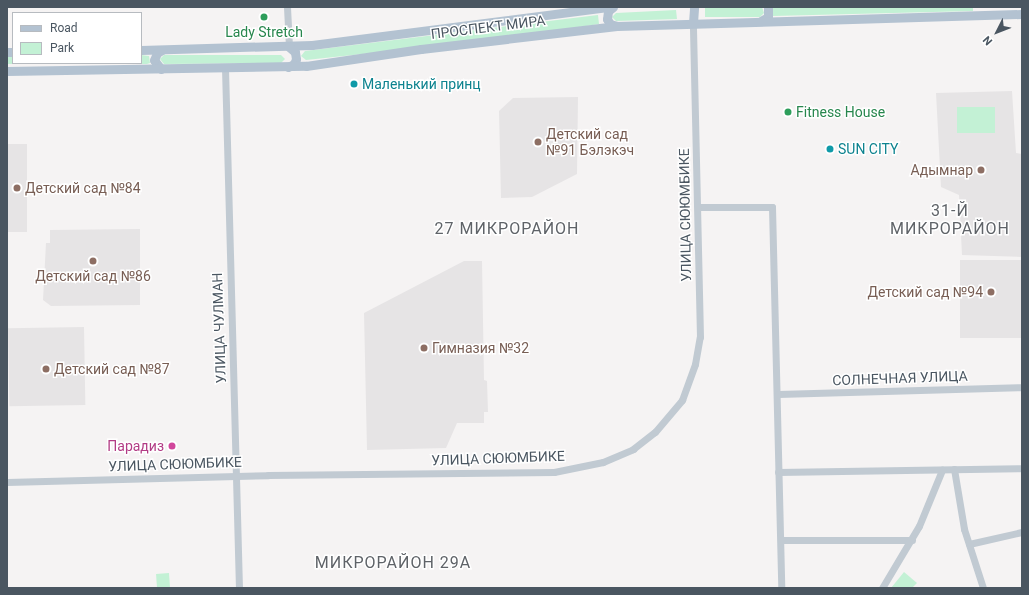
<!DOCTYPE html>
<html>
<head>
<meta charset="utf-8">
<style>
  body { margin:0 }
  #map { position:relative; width:1029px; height:595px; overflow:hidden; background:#f5f3f3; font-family:Roboto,sans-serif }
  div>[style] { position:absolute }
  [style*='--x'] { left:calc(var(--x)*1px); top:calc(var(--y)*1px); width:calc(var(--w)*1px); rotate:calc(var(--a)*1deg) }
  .education>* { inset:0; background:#e6e4e5; transform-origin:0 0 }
  .green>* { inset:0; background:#c3f1d5; transform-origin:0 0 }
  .minor>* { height:7px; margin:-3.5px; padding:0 3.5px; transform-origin:3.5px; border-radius:3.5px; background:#c1cad2 }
  .major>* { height:9px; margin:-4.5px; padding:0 4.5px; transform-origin:4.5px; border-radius:4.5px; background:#b3c2d1 }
  .dots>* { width:11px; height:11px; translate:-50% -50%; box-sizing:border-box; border:2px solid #fff; border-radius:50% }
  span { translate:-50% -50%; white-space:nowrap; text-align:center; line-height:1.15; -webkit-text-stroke:3px #fff; paint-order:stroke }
  .street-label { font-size:14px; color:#4a5661 }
  .leisure-label { font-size:14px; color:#27864d }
  .left { translate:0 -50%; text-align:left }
  .culture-label { font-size:14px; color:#0d838f }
  .education-label { font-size:14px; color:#785e54 }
  .right { translate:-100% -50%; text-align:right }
  .hotel-label { font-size:14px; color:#b23c85 }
  .quarter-label { font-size:16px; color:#5f6368; letter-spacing:1px }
  .frame { position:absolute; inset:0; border:8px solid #4a5661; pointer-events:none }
  .legend { position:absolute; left:12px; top:12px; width:130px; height:52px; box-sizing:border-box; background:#fff; border:1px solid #b7bbc0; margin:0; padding:5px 7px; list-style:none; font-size:12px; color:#4a5661 }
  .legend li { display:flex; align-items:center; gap:8px; height:20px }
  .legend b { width:20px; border:1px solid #b7bbc0 }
  .north { position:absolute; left:977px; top:12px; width:40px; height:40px; -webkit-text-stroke:3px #fff; paint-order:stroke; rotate:228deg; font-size:11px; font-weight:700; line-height:16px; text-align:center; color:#4a5661 }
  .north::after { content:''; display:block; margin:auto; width:14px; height:18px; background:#4a5661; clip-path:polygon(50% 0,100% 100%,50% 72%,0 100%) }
</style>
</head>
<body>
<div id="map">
  <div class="education">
    <div style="clip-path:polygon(1012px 91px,1016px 153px,1022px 154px,1022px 257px,962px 255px,959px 195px,941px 187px,936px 93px)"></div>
    <div style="clip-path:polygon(578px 97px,577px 174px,532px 197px,501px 198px,499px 111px,513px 98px)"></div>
    <div style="left:7px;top:144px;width:20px;height:88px"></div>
    <div style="clip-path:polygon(140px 229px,140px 305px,51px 306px,43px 300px,46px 243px,50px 243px,50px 230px)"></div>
    <div style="left:1022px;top:260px;width:78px;height:62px;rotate:90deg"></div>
    <div style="clip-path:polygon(464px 261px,482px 261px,484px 380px,487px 381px,488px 412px,484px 412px,484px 423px,457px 423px,446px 448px,367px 450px,364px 313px)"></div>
    <div style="left:84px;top:327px;width:78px;height:76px;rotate:89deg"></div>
  </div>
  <div class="green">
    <div style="clip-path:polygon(705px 7px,762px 7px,764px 13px,760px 17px,705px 17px)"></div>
    <div style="clip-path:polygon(773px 7px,973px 7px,973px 11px,773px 16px)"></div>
    <div style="clip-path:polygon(676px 10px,677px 19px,616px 21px,612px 17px,616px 13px)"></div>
    <div style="clip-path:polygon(598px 15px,599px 24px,504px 39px,306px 60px,301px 56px,305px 51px)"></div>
    <div style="clip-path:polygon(141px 55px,149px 56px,150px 63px,147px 64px,7px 64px,7px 56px,13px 56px,13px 63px,141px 63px)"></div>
    <div style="clip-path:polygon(164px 55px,281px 55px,285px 59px,281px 63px,164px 64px,160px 59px)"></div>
    <div style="left:957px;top:107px;width:38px;height:26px"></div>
    <div style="clip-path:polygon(904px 572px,917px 583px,912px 588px,891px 588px)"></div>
    <div style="left:169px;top:573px;width:15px;height:13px;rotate:86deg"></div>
  </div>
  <div class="minor">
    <div style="--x:287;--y:7;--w:40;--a:87.1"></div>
    <div style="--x:225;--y:68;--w:520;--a:88.46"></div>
    <div style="--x:698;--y:207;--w:74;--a:0"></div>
    <div style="--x:772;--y:207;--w:381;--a:88.6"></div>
    <div style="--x:778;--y:394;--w:244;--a:-1.6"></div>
    <div style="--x:954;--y:469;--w:61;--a:80.5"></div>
    <div style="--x:964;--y:529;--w:62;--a:72.1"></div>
    <div style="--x:778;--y:472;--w:244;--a:-0.9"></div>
    <div style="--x:7;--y:482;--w:261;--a:-1.5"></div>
    <div style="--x:268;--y:475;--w:286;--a:-0.6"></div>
    <div style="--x:554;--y:472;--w:50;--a:-11.5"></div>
    <div style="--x:603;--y:462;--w:33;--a:-23"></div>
    <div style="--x:633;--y:449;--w:28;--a:-38"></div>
    <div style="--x:655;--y:432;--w:42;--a:-49.8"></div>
    <div style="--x:682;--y:400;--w:38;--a:-70"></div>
    <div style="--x:695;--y:364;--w:27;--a:-80"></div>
    <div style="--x:700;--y:337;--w:314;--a:-91.3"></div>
    <div style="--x:781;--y:540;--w:131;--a:0"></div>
    <div style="--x:969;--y:544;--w:54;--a:-12.8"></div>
    <div style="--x:882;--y:588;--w:72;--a:-59.2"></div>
    <div style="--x:919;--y:526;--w:61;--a:-67.7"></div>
  </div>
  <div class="major">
    <div style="--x:613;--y:7;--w:6;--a:141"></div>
    <div style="--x:608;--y:11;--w:8;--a:97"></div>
    <div style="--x:607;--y:19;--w:6;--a:59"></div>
    <div style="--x:610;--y:24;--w:7;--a:16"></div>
    <div style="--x:761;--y:21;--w:8;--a:-30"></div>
    <div style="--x:768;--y:17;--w:10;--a:-90"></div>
    <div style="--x:693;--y:23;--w:16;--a:-86"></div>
    <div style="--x:141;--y:50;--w:171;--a:-1.7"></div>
    <div style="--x:312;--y:45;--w:298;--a:-7.3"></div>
    <div style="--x:7;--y:52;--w:6;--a:0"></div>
    <div style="--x:288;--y:67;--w:7;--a:-27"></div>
    <div style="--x:294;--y:64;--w:5;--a:-68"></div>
    <div style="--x:296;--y:59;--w:7;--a:-98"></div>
    <div style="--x:295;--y:52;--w:8;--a:-140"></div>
    <div style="--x:161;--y:69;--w:11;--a:-128"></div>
    <div style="--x:154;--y:60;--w:8;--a:-67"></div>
    <div style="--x:157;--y:53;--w:6;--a:-31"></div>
    <div style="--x:7;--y:71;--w:299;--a:-1"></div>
    <div style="--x:306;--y:66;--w:116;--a:-8.4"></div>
    <div style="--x:421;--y:49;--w:197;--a:-6.7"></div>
    <div style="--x:617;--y:26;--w:405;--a:-1.7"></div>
  </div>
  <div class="dots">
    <div style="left:264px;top:17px;background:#2e9e5b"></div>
    <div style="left:354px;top:84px;background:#0f9aa8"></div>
    <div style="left:788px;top:112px;background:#2e9e5b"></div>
    <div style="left:538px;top:142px;background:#8d6e63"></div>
    <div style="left:830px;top:149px;background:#0f9aa8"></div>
    <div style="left:981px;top:170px;background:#8d6e63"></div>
    <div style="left:17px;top:188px;background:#8d6e63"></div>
    <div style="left:93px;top:261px;background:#8d6e63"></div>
    <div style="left:991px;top:292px;background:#8d6e63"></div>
    <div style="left:424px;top:348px;background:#8d6e63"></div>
    <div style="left:46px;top:369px;background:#8d6e63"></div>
    <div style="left:172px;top:446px;background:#d1479c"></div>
  </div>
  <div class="street-label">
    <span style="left:488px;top:27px;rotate:-7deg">ПРОСПЕКТ МИРА</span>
    <span style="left:685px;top:215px;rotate:-91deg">УЛИЦА СЮЮМБИКЕ</span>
    <span style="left:219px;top:328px;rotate:-92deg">УЛИЦА ЧУЛМАН</span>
    <span style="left:900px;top:378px;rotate:-2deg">СОЛНЕЧНАЯ УЛИЦА</span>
    <span style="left:498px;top:458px;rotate:-2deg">УЛИЦА СЮЮМБИКЕ</span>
    <span style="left:175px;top:464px;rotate:-2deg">УЛИЦА СЮЮМБИКЕ</span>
  </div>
  <div class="leisure-label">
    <span style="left:264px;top:32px">Lady Stretch</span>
    <span class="left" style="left:796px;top:112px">Fitness House</span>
  </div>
  <div class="culture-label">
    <span class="left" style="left:362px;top:84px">Маленький принц</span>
    <span class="left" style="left:838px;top:149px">SUN CITY</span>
  </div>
  <div class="education-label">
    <span class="left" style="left:546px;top:142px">Детский сад<br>№91 Бэлэкэч</span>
    <span class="right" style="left:973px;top:170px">Адымнар</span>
    <span class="left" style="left:25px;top:188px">Детский сад №84</span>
    <span style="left:93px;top:276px">Детский сад №86</span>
    <span class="right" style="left:983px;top:292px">Детский сад №94</span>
    <span class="left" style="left:432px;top:348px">Гимназия №32</span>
    <span class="left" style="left:54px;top:369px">Детский сад №87</span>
  </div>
  <div class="hotel-label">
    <span class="right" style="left:164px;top:446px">Парадиз</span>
  </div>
  <div class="quarter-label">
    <span style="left:950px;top:220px">31-Й<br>МИКРОРАЙОН</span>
    <span style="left:507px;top:229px">27 МИКРОРАЙОН</span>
    <span style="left:393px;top:563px">МИКРОРАЙОН 29А</span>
  </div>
  <div class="frame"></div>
  <ul class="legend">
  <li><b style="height:5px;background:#b3c2d1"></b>Road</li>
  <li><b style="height:11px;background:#c3f1d5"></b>Park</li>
  </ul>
  <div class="north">N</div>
</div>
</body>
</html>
